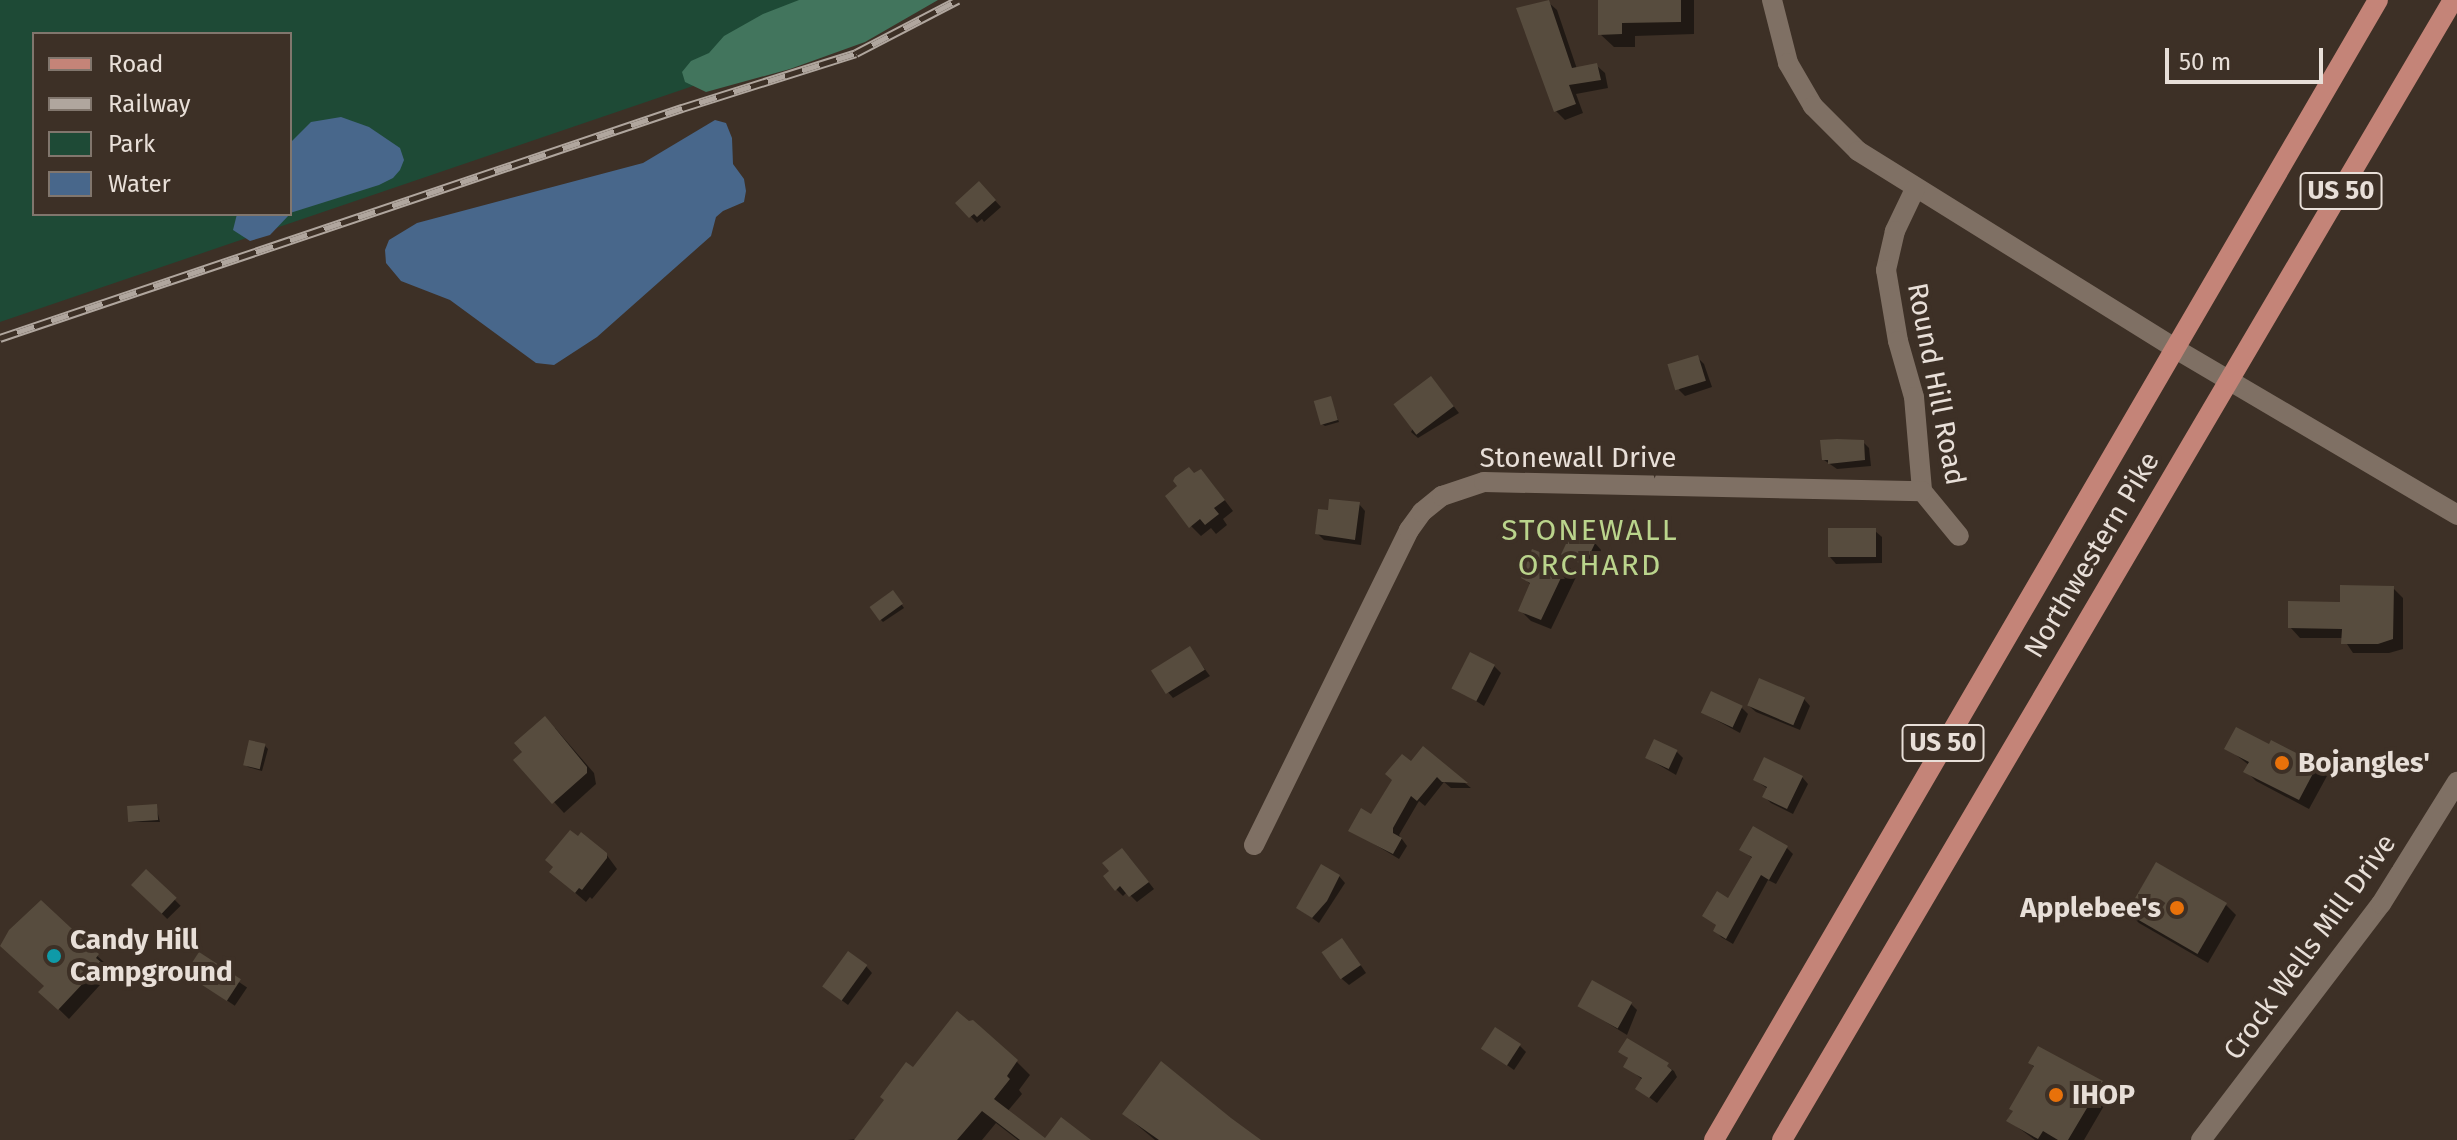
<!DOCTYPE html>
<html>
<head>
<meta charset="utf-8">
<style>
  body { margin:0 }
  #map { position:relative; width:2457px; height:1140px; overflow:hidden; background:#3d3026; font-family:"Fira Sans",sans-serif }
  div>[style] { position:absolute }
  [style*='--x'] { left:calc(var(--x)*1px); top:calc(var(--y)*1px); width:calc(var(--w)*1px); rotate:calc(var(--a)*1deg) }
  .green>* { inset:0; background:#1e4a36 }
  .forest>* { inset:0; background:#42755d }
  .water>* { inset:0; background:#48678b }
  .shadow>* { inset:0; background:#0007; transform-origin:0 0 }
  .building>* { inset:0; background:#574c3e; transform-origin:0 0 }
  .minor>* { height:20px; margin:-10px; padding:0 10px; transform-origin:10px; border-radius:10px; background:#7f7064 }
  .major>* { height:20px; margin:-10px; padding:0 10px; transform-origin:10px; border-radius:10px; background:#c48478 }
  .rail>* { height:9px; margin-top:-4.5px; transform-origin:0; background:repeating-linear-gradient(90deg,#3d3026 0 18px,#b0a69e 0 36px); box-sizing:border-box; border-block:2px solid #b0a69e }
  .dots>* { width:22px; height:22px; translate:-50% -50%; box-sizing:border-box; border:4px solid #3d3026; border-radius:50% }
  span { translate:-50% -50%; white-space:nowrap; text-align:center; line-height:1.15; -webkit-text-stroke:8px #3d3026; paint-order:stroke }
  .shield-label span { padding:2px 6px; background:#3d3026; border:2px solid; border-radius:6px; -webkit-text-stroke-width:0 }
  .shield-label { font-size:26px; color:#e8dfd8; font-weight:700 }
  .street-label { font-size:28px; color:#e8dfd8 }
  .poi-label { font-size:28px; color:#e8dfd8; font-weight:700 }
  .left { translate:0 -50%; text-align:left }
  .right { translate:-100% -50%; text-align:right }
  .neighbourhood-label { font-size:30px; color:#bad48c; letter-spacing:2px }
  .legend { position:absolute; left:32px; top:32px; width:260px; height:184px; box-sizing:border-box; background:#3d3026; border:2px solid #81766d; margin:0; padding:10px 14px; list-style:none; font-size:24px; color:#e8dfd8 }
  .legend li { display:flex; align-items:center; gap:16px; height:40px }
  .legend b { width:40px; border:2px solid #81766d }
  .scale { position:absolute; left:2165px; top:48px; width:158px; height:36px; box-sizing:border-box; border:4px solid #e8dfd8; border-top:0; padding-left:10px; font-size:24px; line-height:28px; white-space:nowrap; color:#e8dfd8; -webkit-text-stroke:6px #3d3026; paint-order:stroke }
</style>
</head>
<body>
<div id="map">
  <div class="green">
    <div style="clip-path:polygon(evenodd,0 0,904px 0,740px 70px,0 322px,0 0,34px 34px,290px 34px,290px 214px,34px 214px,34px 34px)"></div>
  </div>
  <div class="forest">
    <div style="clip-path:polygon(799px 0,938px 0,865px 42px,790px 69px,706px 92px,685px 82px,682px 72px,691px 61px,709px 53px,724px 36px,763px 14px)"></div>
  </div>
  <div class="water">
    <div style="clip-path:polygon(341px 117px,369px 127px,400px 148px,404px 160px,400px 170px,393px 178px,379px 185px,290px 213px,290px 143px,311px 122px)"></div>
    <div style="clip-path:polygon(715px 120px,726px 123px,732px 138px,733px 164px,744px 179px,746px 191px,744px 202px,723px 211px,716px 217px,711px 236px,597px 337px,554px 365px,536px 363px,450px 300px,401px 281px,386px 263px,385px 250px,389px 240px,417px 223px,643px 163px)"></div>
    <div style="clip-path:polygon(237px 214px,290px 214px,270px 235px,250px 241px,233px 230px)"></div>
  </div>
  <div class="shadow">
    <div style="clip-path:polygon(1599px 0,1694px 0,1694px 34px,1635px 36px,1635px 47px,1614px 47px,1600px 34px)"></div>
    <div style="clip-path:polygon(1548px 2px,1557px 10px,1577px 69px,1596px 65px,1605px 73px,1608px 88px,1576px 94px,1583px 113px,1565px 120px,1556px 111px)"></div>
    <div style="clip-path:polygon(979px 183px,1001px 207px,984px 222px,982px 219px,977px 223px,958px 203px)"></div>
    <div style="clip-path:polygon(1697px 357px,1704px 364px,1712px 387px,1685px 396px,1679px 390px)"></div>
    <div style="clip-path:polygon(1437px 385px,1459px 413px,1418px 438px,1411px 432px)"></div>
    <div style="clip-path:polygon(1330px 398px,1339px 422px,1325px 426px,1322px 424px)"></div>
    <div style="clip-path:polygon(1863px 442px,1869px 448px,1871px 466px,1837px 469px,1824px 460px)"></div>
    <div style="clip-path:polygon(1195px 475px,1210px 481px,1233px 511px,1223px 519px,1227px 525px,1216px 534px,1211px 528px,1201px 536px,1191px 526px,1180px 487px)"></div>
    <div style="clip-path:polygon(1359px 504px,1365px 511px,1361px 545px,1324px 540px,1317px 533px,1330px 512px)"></div>
    <div style="clip-path:polygon(1875px 531px,1882px 537px,1882px 563px,1836px 564px,1830px 557px)"></div>
    <div style="clip-path:polygon(1595px 543px,1601px 550px,1593px 570px,1565px 554px)"></div>
    <div style="clip-path:polygon(1567px 565px,1577px 575px,1551px 629px,1531px 621px,1521px 611px,1531px 585px,1523px 577px)"></div>
    <div style="clip-path:polygon(2393px 588px,2403px 598px,2403px 649px,2389px 653px,2353px 653px,2343px 638px,2300px 638px,2290px 627px,2342px 604px)"></div>
    <div style="clip-path:polygon(895px 595px,904px 608px,883px 622px,880px 619px)"></div>
    <div style="clip-path:polygon(1189px 648px,1210px 676px,1173px 698px,1167px 691px)"></div>
    <div style="clip-path:polygon(1494px 666px,1501px 673px,1484px 706px,1455px 688px)"></div>
    <div style="clip-path:polygon(1804px 699px,1810px 706px,1800px 730px,1756px 712px,1749px 706px)"></div>
    <div style="clip-path:polygon(1742px 708px,1748px 714px,1740px 733px,1703px 713px)"></div>
    <div style="clip-path:polygon(555px 728px,594px 773px,596px 784px,564px 813px,516px 760px)"></div>
    <div style="clip-path:polygon(265px 746px,268px 749px,262px 771px,248px 767px,245px 764px)"></div>
    <div style="clip-path:polygon(2227px 748px,2317px 766px,2327px 776px,2309px 809px,2256px 781px,2246px 771px,2249px 765px)"></div>
    <div style="clip-path:polygon(1424px 749px,1471px 788px,1451px 788px,1444px 782px,1425px 806px,1419px 801px,1399px 835px,1407px 846px,1399px 859px,1351px 830px,1372px 817px)"></div>
    <div style="clip-path:polygon(1677px 752px,1683px 758px,1676px 775px,1647px 758px)"></div>
    <div style="clip-path:polygon(1802px 777px,1808px 784px,1793px 814px,1771px 803px,1764px 796px,1768px 789px,1755px 780px)"></div>
    <div style="clip-path:polygon(156px 806px,160px 822px,131px 822px)"></div>
    <div style="clip-path:polygon(1787px 848px,1793px 854px,1776px 884px,1768px 880px,1733px 944px,1721px 937px,1715px 930px,1718px 926px,1705px 916px,1729px 901px,1753px 859px,1742px 849px)"></div>
    <div style="clip-path:polygon(606px 854px,617px 869px,592px 899px,590px 897px,586px 902px,551px 872px)"></div>
    <div style="clip-path:polygon(1129px 857px,1154px 889px,1137px 902px,1127px 892px,1123px 896px,1116px 889px)"></div>
    <div style="left:146px;top:871px;width:49px;height:19px;rotate:45deg"></div>
    <div style="clip-path:polygon(1339px 876px,1345px 883px,1319px 923px,1298px 908px)"></div>
    <div style="clip-path:polygon(41px 903px,108px 966px,105px 969px,110px 974px,69px 1019px,41px 992px,46px 986px)"></div>
    <div style="clip-path:polygon(2226px 905px,2236px 915px,2208px 963px,2139px 923px,2129px 913px)"></div>
    <div style="clip-path:polygon(1348px 947px,1366px 973px,1349px 985px,1342px 979px)"></div>
    <div style="left:199px;top:955px;width:58px;height:22px;rotate:34deg"></div>
    <div style="clip-path:polygon(866px 966px,872px 973px,848px 1005px,831px 992px)"></div>
    <div style="clip-path:polygon(1631px 1004px,1637px 1010px,1627px 1035px,1580px 1006px)"></div>
    <div style="clip-path:polygon(1628px 1040px,1674px 1071px,1677px 1077px,1657px 1103px,1638px 1089px,1643px 1080px,1626px 1066px,1630px 1060px,1621px 1052px)"></div>
    <div style="clip-path:polygon(1520px 1046px,1526px 1052px,1514px 1070px,1483px 1048px)"></div>
    <div style="clip-path:polygon(1017px 1062px,1030px 1075px,1019px 1090px,1022px 1094px,1007px 1112px,1044px 1140px,1018px 1140px,996px 1123px,982px 1140px,848px 1140px,857px 1139px,913px 1070px)"></div>
    <div style="clip-path:polygon(2030px 1063px,2102px 1082px,2112px 1092px,2084px 1140px,2035px 1140px,2009px 1121px,2035px 1068px)"></div>
    <div style="clip-path:polygon(1124px 1114px,1257px 1140px,1155px 1140px)"></div>
  </div>
  <div class="building">
    <div style="clip-path:polygon(1549px 0,1572px 68px,1597px 63px,1601px 80px,1569px 85px,1576px 104px,1554px 112px,1516px 8px)"></div>
    <div style="clip-path:polygon(1598px 0,1681px 0,1681px 22px,1622px 23px,1622px 34px,1598px 35px)"></div>
    <div style="clip-path:polygon(979px 181px,996px 200px,977px 217px,974px 214px,969px 218px,955px 203px)"></div>
    <div style="left:1698px;top:355px;width:27px;height:32px;rotate:73deg"></div>
    <div style="left:1431px;top:376px;width:38px;height:47px;rotate:53deg"></div>
    <div style="left:1331px;top:396px;width:25px;height:18px;rotate:74deg"></div>
    <div style="clip-path:polygon(1837px 439px,1864px 440px,1865px 460px,1828px 464px,1828px 460px,1822px 460px,1820px 440px)"></div>
    <div style="clip-path:polygon(1189px 467px,1194px 473px,1201px 469px,1225px 500px,1214px 508px,1219px 514px,1205px 525px,1200px 519px,1189px 528px,1165px 496px,1177px 486px,1173px 481px,1175px 477px)"></div>
    <div style="clip-path:polygon(1329px 499px,1360px 502px,1355px 540px,1315px 534px,1318px 509px,1328px 510px)"></div>
    <div style="left:1876px;top:528px;width:29px;height:48px;rotate:90deg"></div>
    <div style="left:1572px;top:531px;width:26px;height:26px;rotate:25deg"></div>
    <div style="clip-path:polygon(1532px 549px,1568px 563px,1541px 620px,1518px 611px,1530px 583px,1521px 578px)"></div>
    <div style="clip-path:polygon(2340px 585px,2394px 586px,2393px 639px,2378px 644px,2341px 644px,2342px 629px,2288px 628px,2288px 601px,2340px 602px)"></div>
    <div style="left:893px;top:590px;width:17px;height:29px;rotate:54deg"></div>
    <div style="left:1190px;top:646px;width:28px;height:46px;rotate:58deg"></div>
    <div style="left:1470px;top:652px;width:28px;height:41px;rotate:27deg"></div>
    <div style="left:1759px;top:678px;width:50px;height:30px;rotate:23deg"></div>
    <div style="left:1711px;top:691px;width:35px;height:24px;rotate:25deg"></div>
    <div style="clip-path:polygon(545px 716px,587px 767px,587px 773px,552px 804px,513px 760px,522px 752px,514px 743px)"></div>
    <div style="clip-path:polygon(2236px 727px,2269px 744px,2271px 740px,2318px 764px,2299px 800px,2243px 772px,2249px 762px,2224px 749px)"></div>
    <div style="left:1654px;top:739px;width:26px;height:21px;rotate:25deg"></div>
    <div style="left:249px;top:740px;width:17px;height:26px;rotate:13deg"></div>
    <div style="clip-path:polygon(1423px 746px,1468px 783px,1442px 782px,1437px 777px,1417px 801px,1411px 796px,1393px 828px,1393px 833px,1402px 838px,1393px 854px,1348px 831px,1361px 808px,1371px 814px,1392px 780px,1385px 774px,1402px 754px,1411px 761px)"></div>
    <div style="clip-path:polygon(1764px 757px,1803px 776px,1787px 809px,1762px 797px,1767px 787px,1753px 780px)"></div>
    <div style="left:157px;top:804px;width:16px;height:30px;rotate:86deg"></div>
    <div style="clip-path:polygon(1753px 826px,1788px 846px,1769px 880px,1761px 875px,1726px 939px,1713px 931px,1716px 925px,1702px 916px,1717px 891px,1728px 898px,1752px 857px,1739px 850px)"></div>
    <div style="clip-path:polygon(570px 830px,578px 836px,581px 832px,607px 853px,607px 858px,582px 890px,579px 888px,575px 893px,549px 872px,553px 867px,545px 860px)"></div>
    <div style="clip-path:polygon(1122px 848px,1149px 882px,1129px 897px,1120px 886px,1115px 891px,1103px 876px,1109px 871px,1102px 863px)"></div>
    <div style="left:2156px;top:862px;width:82px;height:59px;rotate:30deg"></div>
    <div style="clip-path:polygon(1321px 864px,1340px 875px,1327px 901px,1312px 918px,1296px 908px)"></div>
    <div style="left:146px;top:869px;width:42px;height:22px;rotate:43deg"></div>
    <div style="clip-path:polygon(41px 900px,99px 954px,96px 958px,102px 963px,58px 1010px,38px 992px,44px 986px,0 946px,9px 930px)"></div>
    <div style="left:1342px;top:938px;width:33px;height:25px;rotate:55deg"></div>
    <div style="left:848px;top:951px;width:24px;height:44px;rotate:36deg"></div>
    <div style="left:199px;top:952px;width:50px;height:26px;rotate:33deg"></div>
    <div style="left:1592px;top:980px;width:46px;height:30px;rotate:29deg"></div>
    <div style="clip-path:polygon(957px 1011px,969px 1021px,973px 1020px,1018px 1060px,1007px 1076px,1010px 1079px,994px 1099px,1045px 1138px,1061px 1117px,1091px 1140px,1020px 1140px,982px 1111px,957px 1140px,854px 1140px,884px 1100px,880px 1097px,906px 1062px,913px 1067px)"></div>
    <div style="left:1495px;top:1027px;width:31px;height:26px;rotate:33deg"></div>
    <div style="clip-path:polygon(1627px 1038px,1669px 1063px,1667px 1066px,1672px 1070px,1649px 1098px,1635px 1089px,1642px 1078px,1623px 1067px,1628px 1058px,1618px 1052px)"></div>
    <div style="clip-path:polygon(2038px 1046px,2103px 1081px,2068px 1140px,2058px 1140px,2043px 1131px,2038px 1139px,2006px 1121px,2013px 1111px,2009px 1109px,2034px 1066px,2028px 1063px)"></div>
    <div style="clip-path:polygon(1161px 1061px,1231px 1118px,1261px 1140px,1159px 1140px,1122px 1114px)"></div>
  </div>
  <div class="minor">
    <div style="--x:1772;--y:0;--w:65;--a:75.7"></div>
    <div style="--x:1788;--y:63;--w:50;--a:59.8"></div>
    <div style="--x:1813;--y:106;--w:64;--a:45"></div>
    <div style="--x:1858;--y:151;--w:372;--a:31.9"></div>
    <div style="--x:2174;--y:348;--w:329;--a:30.5"></div>
    <div style="--x:1915;--y:189;--w:47;--a:115.5"></div>
    <div style="--x:1895;--y:231;--w:40;--a:103"></div>
    <div style="--x:1886;--y:270;--w:72;--a:80.4"></div>
    <div style="--x:1898;--y:341;--w:58;--a:74.1"></div>
    <div style="--x:1914;--y:397;--w:94;--a:85.1"></div>
    <div style="--x:1922;--y:491;--w:58;--a:50.6"></div>
    <div style="--x:1254;--y:845;--w:351;--a:-63.8"></div>
    <div style="--x:1409;--y:530;--w:22;--a:-54"></div>
    <div style="--x:1422;--y:512;--w:26;--a:-39"></div>
    <div style="--x:1442;--y:496;--w:44;--a:-18.4"></div>
    <div style="--x:1484;--y:482;--w:438;--a:1.2"></div>
    <div style="--x:2201;--y:1140;--w:297;--a:-52.7"></div>
    <div style="--x:2381;--y:904;--w:144;--a:-58.1"></div>
  </div>
  <div class="major">
    <div style="--x:1714;--y:1140;--w:1319;--a:-59.78"></div>
    <div style="--x:1782;--y:1140;--w:1323;--a:-59.52"></div>
  </div>
  <div class="rail">
    <div style="--x:0;--y:338;--w:720;--a:-18.64"></div>
    <div style="--x:682;--y:108;--w:182;--a:-17.5"></div>
    <div style="--x:856;--y:53;--w:115;--a:-27.5"></div>
  </div>
  <div class="dots">
    <div style="left:2282px;top:763px;background:#e8710a"></div>
    <div style="left:2177px;top:908px;background:#e8710a"></div>
    <div style="left:54px;top:956px;background:#0f9aa8"></div>
    <div style="left:2056px;top:1095px;background:#e8710a"></div>
  </div>
  <div class="shield-label">
    <span style="left:2341px;top:191px">US 50</span>
    <span style="left:1943px;top:743px">US 50</span>
  </div>
  <div class="street-label">
    <span style="left:1936px;top:384px;rotate:79deg">Round Hill Road</span>
    <span style="left:1578px;top:458px">Stonewall Drive</span>
    <span style="left:2092px;top:555px;rotate:-59deg">Northwestern Pike</span>
    <span style="left:2310px;top:947px;rotate:-54deg">Crock Wells Mill Drive</span>
  </div>
  <div class="poi-label">
    <span class="left" style="left:2298px;top:763px">Bojangles'</span>
    <span class="right" style="left:2161px;top:908px">Applebee's</span>
    <span class="left" style="left:70px;top:956px">Candy Hill<br>Campground</span>
    <span class="left" style="left:2072px;top:1095px">IHOP</span>
  </div>
  <div class="neighbourhood-label">
    <span style="left:1590px;top:547px">STONEWALL<br>ORCHARD</span>
  </div>
  <ul class="legend">
  <li><b style="height:10px;background:#c48478"></b>Road</li>
  <li><b style="height:10px;background:#b0a69e"></b>Railway</li>
  <li><b style="height:22px;background:#1e4a36"></b>Park</li>
  <li><b style="height:22px;background:#48678b"></b>Water</li>
  </ul>
  <div class="scale">50 m</div>
</div>
</body>
</html>
